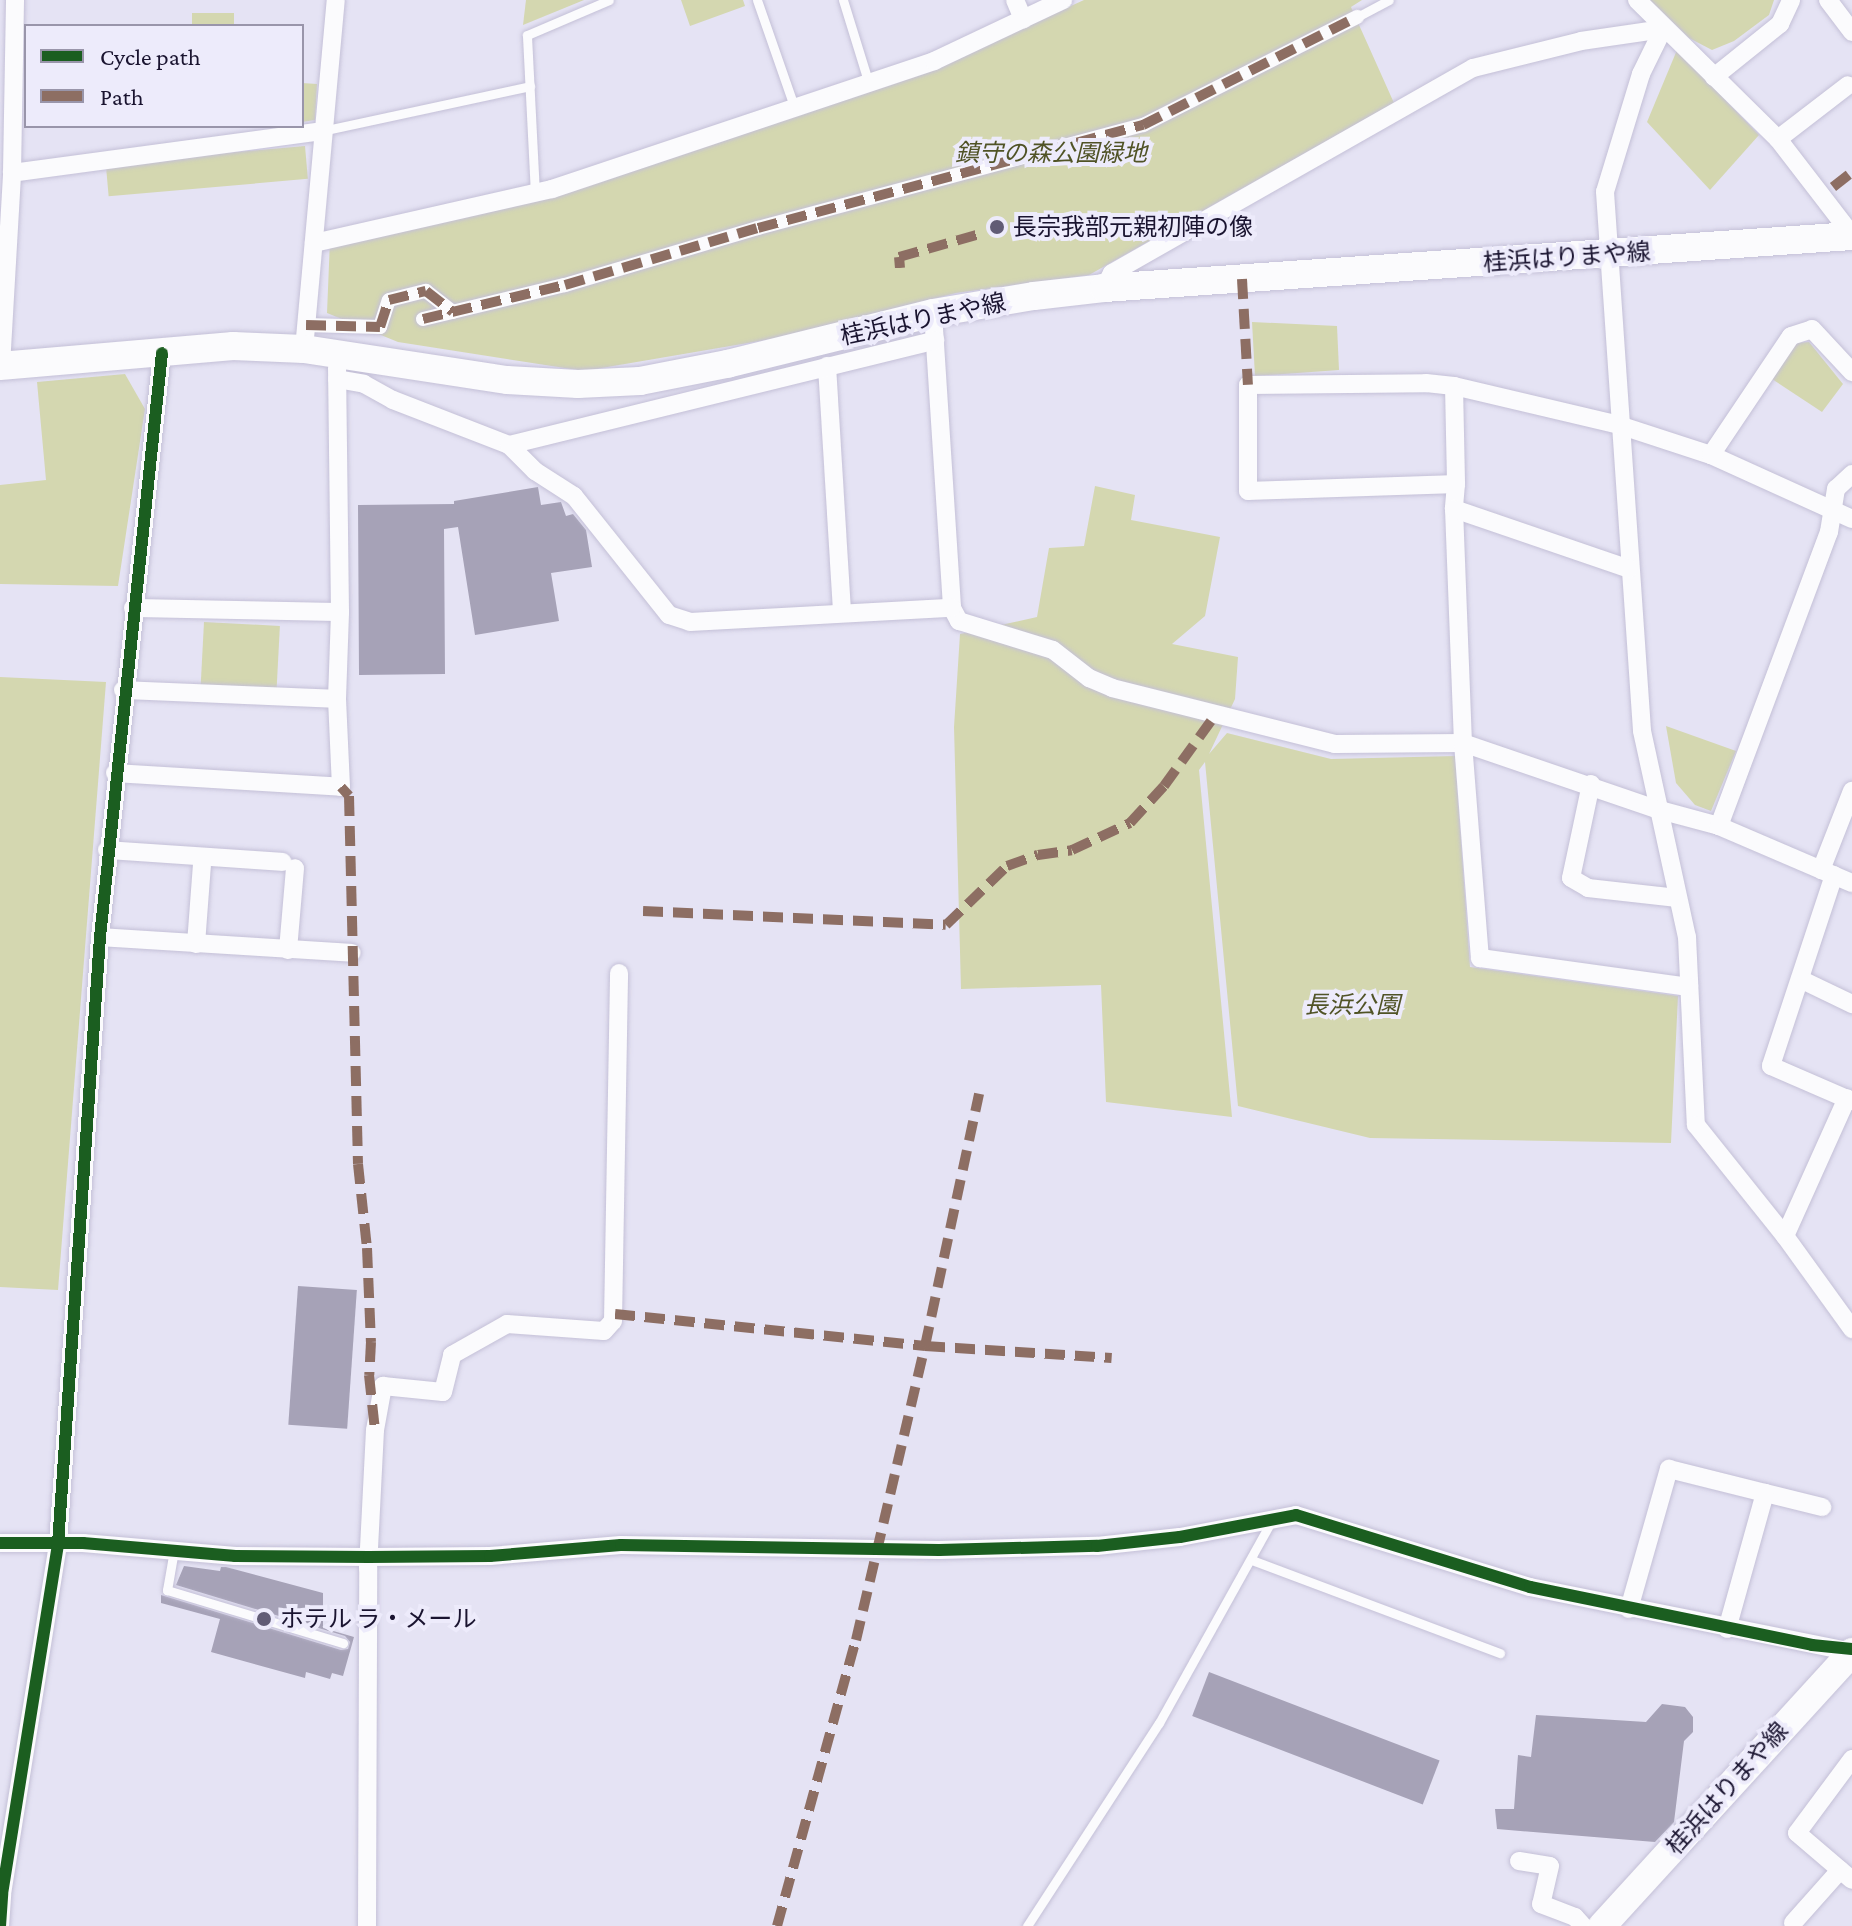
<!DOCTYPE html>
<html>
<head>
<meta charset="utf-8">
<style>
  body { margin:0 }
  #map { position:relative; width:1852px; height:1926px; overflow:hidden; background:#e5e3f4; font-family:"Crimson Pro","Noto Sans JP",serif }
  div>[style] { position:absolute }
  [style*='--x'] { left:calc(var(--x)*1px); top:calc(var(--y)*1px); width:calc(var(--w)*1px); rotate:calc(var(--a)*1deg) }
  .green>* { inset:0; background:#d4d7b0; transform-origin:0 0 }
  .building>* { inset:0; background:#a6a2b7; transform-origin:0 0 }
  .roads { filter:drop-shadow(0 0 2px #c4c0d7) drop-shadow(0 0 2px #c4c0d7) }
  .service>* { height:9px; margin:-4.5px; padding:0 4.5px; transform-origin:4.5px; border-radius:4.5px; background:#fbfbfd }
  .pedestrian>* { height:14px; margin:-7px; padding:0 7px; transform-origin:7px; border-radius:7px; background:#fbfbfd }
  .minor>* { height:18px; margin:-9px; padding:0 9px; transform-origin:9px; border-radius:9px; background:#fbfbfd }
  .primary>* { height:28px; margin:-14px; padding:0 14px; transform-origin:14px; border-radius:14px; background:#fbfbfd }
  .quiet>* { height:10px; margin-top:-5px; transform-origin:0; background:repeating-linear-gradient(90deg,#8d6e63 0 20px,transparent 0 30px) }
  .cycleway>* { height:12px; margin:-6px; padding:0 6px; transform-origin:6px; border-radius:6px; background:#1b5e20 }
  .dots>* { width:22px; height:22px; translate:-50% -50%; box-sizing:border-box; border:4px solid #edebfb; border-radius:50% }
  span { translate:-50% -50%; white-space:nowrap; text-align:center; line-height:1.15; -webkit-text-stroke:8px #edebfb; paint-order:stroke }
  .park-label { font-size:24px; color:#505326; font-style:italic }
  .poi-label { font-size:24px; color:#1a1430 }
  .left { translate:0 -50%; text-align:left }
  .street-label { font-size:24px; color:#1a1430 }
  .legend { position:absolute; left:24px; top:24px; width:280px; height:104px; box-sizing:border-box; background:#edebfb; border:2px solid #9995aa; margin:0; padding:10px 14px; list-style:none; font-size:24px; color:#1a1430 }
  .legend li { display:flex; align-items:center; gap:16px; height:40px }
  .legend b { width:40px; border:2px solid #9995aa }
</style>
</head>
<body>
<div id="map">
  <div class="green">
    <div style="clip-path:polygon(526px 0,584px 0,523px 25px)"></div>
    <div style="clip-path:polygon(681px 0,743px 0,745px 6px,690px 26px)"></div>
    <div style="clip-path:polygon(1084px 0,1362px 0,1351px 7px,1394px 103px,1089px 275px,956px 293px,789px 336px,584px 371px,398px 342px,327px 313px,330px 240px,538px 201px,935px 68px)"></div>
    <div style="clip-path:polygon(1650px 0,1774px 0,1769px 15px,1734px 41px,1712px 50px,1689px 38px)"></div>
    <div style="left:234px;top:13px;width:13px;height:42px;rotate:90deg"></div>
    <div style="clip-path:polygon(1677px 50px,1759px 135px,1710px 190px,1647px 122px)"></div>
    <div style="clip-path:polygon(302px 83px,317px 84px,315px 120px,302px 122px)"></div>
    <div style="left:305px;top:146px;width:33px;height:200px;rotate:85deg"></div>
    <div style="clip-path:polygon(1252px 322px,1337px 326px,1339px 370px,1255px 376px)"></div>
    <div style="clip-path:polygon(1809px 342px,1843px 384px,1822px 412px,1772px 379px,1794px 343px)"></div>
    <div style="clip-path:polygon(125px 374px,145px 409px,118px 586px,0 584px,0 485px,46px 480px,37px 382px)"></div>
    <div style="clip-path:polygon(1095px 486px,1135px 495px,1131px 520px,1220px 537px,1205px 616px,1172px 644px,1238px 657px,1235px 699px,1209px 754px,1227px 733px,1331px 759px,1455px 756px,1470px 967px,1678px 996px,1671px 1143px,1370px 1138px,1238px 1106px,1205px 762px,1199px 770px,1232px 1117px,1106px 1102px,1101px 985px,961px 989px,954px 727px,960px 634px,1037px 617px,1049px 548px,1084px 546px)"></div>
    <div style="left:204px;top:622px;width:76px;height:65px;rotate:3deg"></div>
    <div style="clip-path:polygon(0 677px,106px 682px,58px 1290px,0 1287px)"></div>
    <div style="clip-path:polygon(1666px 726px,1736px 751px,1711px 811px,1695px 805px,1676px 783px)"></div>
  </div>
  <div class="building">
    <div style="clip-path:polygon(538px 487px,541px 505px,561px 502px,566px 516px,573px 514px,586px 530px,592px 567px,551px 573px,559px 621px,475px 635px,458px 527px,444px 529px,445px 674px,359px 675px,358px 505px,454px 504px,454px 501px)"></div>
    <div style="left:298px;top:1286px;width:59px;height:139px;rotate:4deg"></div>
    <div style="clip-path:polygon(184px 1566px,220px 1571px,221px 1567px,226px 1567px,323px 1593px,323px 1628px,354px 1637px,343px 1676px,332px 1673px,330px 1679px,306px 1672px,305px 1678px,211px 1652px,220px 1619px,161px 1603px,161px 1595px,341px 1650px,348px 1649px,350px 1642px,345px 1636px,176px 1585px)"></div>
    <div style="left:1209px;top:1672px;width:247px;height:47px;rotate:21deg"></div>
    <div style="clip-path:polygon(1662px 1704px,1685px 1707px,1693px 1717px,1693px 1732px,1684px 1741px,1674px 1822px,1655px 1842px,1497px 1829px,1495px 1809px,1514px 1809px,1518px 1755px,1531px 1757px,1536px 1715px,1646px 1722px)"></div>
  </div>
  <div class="roads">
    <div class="service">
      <div style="--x:757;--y:0;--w:115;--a:70.8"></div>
      <div style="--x:843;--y:0;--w:88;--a:72.8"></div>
      <div style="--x:1357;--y:17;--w:36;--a:-28"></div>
      <div style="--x:322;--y:131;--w:213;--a:-12.2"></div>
      <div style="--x:535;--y:194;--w:159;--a:-92.9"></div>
      <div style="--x:527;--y:35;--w:89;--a:-23.1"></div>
      <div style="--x:174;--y:1550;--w:41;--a:99.9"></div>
      <div style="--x:167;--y:1590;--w:184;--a:16.8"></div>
      <div style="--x:1252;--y:1560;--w:265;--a:20.6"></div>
      <div style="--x:1027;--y:1926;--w:242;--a:-57"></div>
      <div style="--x:1159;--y:1723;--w:230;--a:-60.9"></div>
    </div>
    <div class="pedestrian">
      <div style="--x:423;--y:319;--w:146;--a:-13.5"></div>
      <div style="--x:565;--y:285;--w:201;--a:-16.5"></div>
      <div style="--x:758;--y:228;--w:399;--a:-15"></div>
      <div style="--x:1143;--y:125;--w:240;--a:-26.8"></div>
      <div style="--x:306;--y:325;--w:74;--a:1.5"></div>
      <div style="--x:380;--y:327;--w:28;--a:-72"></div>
      <div style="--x:389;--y:300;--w:38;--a:-14"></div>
      <div style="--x:426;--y:291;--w:34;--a:38"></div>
    </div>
    <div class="minor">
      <div style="--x:1015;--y:0;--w:21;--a:67"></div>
      <div style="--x:1637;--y:0;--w:198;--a:44.6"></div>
      <div style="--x:1778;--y:139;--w:121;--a:52.4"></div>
      <div style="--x:1828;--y:0;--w:40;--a:53"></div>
      <div style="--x:1663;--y:29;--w:50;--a:116.1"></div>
      <div style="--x:1641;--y:74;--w:123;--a:107"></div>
      <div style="--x:1605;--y:192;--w:540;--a:86.07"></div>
      <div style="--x:1642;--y:731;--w:211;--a:77.7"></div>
      <div style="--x:1687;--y:937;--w:188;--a:87.3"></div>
      <div style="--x:1696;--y:1125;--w:142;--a:51.3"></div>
      <div style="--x:1785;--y:1236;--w:115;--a:54.2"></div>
      <div style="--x:1714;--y:77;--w:85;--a:-38.8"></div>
      <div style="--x:1780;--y:24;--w:26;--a:-65"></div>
      <div style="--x:1778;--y:139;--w:88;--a:-37.6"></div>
      <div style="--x:12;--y:173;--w:313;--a:-7.7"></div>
      <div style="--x:314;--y:243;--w:244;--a:-12.8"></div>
      <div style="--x:552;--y:189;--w:403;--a:-18.5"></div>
      <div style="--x:934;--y:61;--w:143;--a:-25.3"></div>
      <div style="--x:1104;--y:288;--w:17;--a:-62"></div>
      <div style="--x:1112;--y:273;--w:415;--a:-29.6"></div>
      <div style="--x:1473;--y:68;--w:111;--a:-14"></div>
      <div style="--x:1581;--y:41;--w:83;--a:-8.3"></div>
      <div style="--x:933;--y:313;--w:296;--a:86.3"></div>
      <div style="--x:952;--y:608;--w:15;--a:62"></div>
      <div style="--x:959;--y:621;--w:98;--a:17.1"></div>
      <div style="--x:1053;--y:650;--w:46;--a:37.9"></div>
      <div style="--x:1089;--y:678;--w:25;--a:23"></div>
      <div style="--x:1112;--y:688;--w:230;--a:14.1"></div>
      <div style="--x:1335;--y:744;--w:128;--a:-0.4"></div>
      <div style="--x:1463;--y:743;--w:204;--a:18.9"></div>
      <div style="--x:1656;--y:809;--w:65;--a:15.1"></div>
      <div style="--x:1719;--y:826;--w:145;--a:23.2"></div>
      <div style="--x:304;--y:349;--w:350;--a:-84.8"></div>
      <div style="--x:1;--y:366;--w:193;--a:-86.7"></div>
      <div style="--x:12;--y:173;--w:173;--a:-89"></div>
      <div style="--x:827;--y:366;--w:246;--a:86.5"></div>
      <div style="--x:337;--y:379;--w:27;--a:10"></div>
      <div style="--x:364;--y:384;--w:33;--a:29"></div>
      <div style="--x:393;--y:400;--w:124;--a:21.2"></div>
      <div style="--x:509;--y:445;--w:37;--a:45"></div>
      <div style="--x:535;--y:471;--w:46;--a:32.7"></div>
      <div style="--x:574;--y:496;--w:152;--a:51.4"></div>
      <div style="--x:669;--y:615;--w:22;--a:18"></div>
      <div style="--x:690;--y:622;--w:262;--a:-3.1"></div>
      <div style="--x:1454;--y:386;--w:170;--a:13.3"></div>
      <div style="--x:1619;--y:425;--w:97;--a:18.1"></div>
      <div style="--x:1711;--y:455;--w:155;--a:24.4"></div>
      <div style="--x:509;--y:445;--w:439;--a:-13.8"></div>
      <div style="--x:1711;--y:455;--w:143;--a:-56.1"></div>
      <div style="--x:1791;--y:336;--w:22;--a:-18"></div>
      <div style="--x:1812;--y:329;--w:59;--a:47.1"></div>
      <div style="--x:1456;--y:484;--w:208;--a:178.1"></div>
      <div style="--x:1248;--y:491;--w:106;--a:-90"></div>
      <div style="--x:1248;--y:385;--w:178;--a:-0.6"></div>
      <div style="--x:1426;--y:383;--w:28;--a:6"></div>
      <div style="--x:1454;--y:386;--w:98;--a:88.8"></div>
      <div style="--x:1456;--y:484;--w:25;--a:95"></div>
      <div style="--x:1454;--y:509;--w:234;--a:87.8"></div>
      <div style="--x:1463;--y:743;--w:216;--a:85.5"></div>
      <div style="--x:1480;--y:958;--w:211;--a:7.9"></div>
      <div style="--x:1454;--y:509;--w:185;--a:18.9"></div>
      <div style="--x:133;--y:608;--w:207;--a:1.1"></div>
      <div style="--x:123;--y:690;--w:214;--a:2.4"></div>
      <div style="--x:115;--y:773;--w:226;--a:3.5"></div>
      <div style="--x:341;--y:787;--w:88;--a:-92.6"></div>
      <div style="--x:337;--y:699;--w:87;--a:-88"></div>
      <div style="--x:340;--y:612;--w:244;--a:-90.7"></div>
      <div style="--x:1591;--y:784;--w:96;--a:102"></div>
      <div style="--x:1571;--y:878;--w:20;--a:30"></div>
      <div style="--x:1588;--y:888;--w:90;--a:6.4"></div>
      <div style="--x:1719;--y:826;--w:314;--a:-69.5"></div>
      <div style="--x:1829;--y:532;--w:44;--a:-80.8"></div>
      <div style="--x:1836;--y:489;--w:22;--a:-43"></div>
      <div style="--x:107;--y:850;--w:176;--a:3.9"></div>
      <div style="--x:1821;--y:870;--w:85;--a:-68.6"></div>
      <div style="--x:1834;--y:875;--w:201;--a:108.3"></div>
      <div style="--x:1771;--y:1066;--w:88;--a:23.4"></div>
      <div style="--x:100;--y:937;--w:252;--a:3.6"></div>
      <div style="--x:196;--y:944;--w:79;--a:-85.7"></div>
      <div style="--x:288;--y:950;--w:82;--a:-85.1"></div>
      <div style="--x:1800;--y:979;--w:58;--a:25.7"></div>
      <div style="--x:1785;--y:1236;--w:151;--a:-65.8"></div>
      <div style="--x:1765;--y:1493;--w:59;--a:13.8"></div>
      <div style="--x:0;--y:1543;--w:83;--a:0"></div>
      <div style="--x:83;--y:1543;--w:153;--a:4.9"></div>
      <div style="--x:235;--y:1556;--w:134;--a:0.4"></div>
      <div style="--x:369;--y:1557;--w:121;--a:-0.5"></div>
      <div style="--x:490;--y:1556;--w:131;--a:-4.8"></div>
      <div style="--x:621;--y:1545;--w:318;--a:0.9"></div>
      <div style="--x:939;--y:1550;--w:158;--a:-1.5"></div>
      <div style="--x:1097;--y:1546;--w:83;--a:-6.2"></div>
      <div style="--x:1180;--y:1537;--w:118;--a:-10.7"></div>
      <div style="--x:1296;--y:1515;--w:245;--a:17.1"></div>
      <div style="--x:1530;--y:1587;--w:328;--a:11.4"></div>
      <div style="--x:1629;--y:1609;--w:146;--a:-74.1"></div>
      <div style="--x:1669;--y:1469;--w:99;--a:14"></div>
      <div style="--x:1765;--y:1493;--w:141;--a:105.6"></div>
      <div style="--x:1852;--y:1759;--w:92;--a:126.6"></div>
      <div style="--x:1797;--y:1833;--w:72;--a:40.5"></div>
      <div style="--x:1519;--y:1861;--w:31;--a:9"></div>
      <div style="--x:1550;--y:1866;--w:39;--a:103"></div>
      <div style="--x:1541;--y:1904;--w:36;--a:21"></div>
      <div style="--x:1575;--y:1917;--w:12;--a:48"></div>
      <div style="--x:1793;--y:1923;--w:71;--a:-48.4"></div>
      <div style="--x:0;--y:1926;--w:32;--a:-86"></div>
      <div style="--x:2;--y:1894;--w:354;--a:-80.9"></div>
      <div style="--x:58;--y:1544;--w:608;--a:-86.04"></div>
      <div style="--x:100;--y:937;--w:587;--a:-83.94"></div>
      <div style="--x:367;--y:1926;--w:358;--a:-89.8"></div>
      <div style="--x:368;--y:1568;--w:138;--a:-87.1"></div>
      <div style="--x:375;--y:1430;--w:45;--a:-79.7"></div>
      <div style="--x:383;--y:1386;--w:60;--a:5.7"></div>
      <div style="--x:443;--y:1392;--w:38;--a:-76"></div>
      <div style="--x:452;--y:1355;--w:63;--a:-29.4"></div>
      <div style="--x:507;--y:1324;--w:97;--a:4.1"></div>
      <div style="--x:604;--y:1331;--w:13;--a:-48"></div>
      <div style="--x:613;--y:1321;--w:348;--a:-89"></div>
    </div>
    <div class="primary">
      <div style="--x:0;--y:366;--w:234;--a:-4.9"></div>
      <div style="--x:233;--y:346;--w:71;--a:2.4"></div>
      <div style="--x:304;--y:349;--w:205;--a:8.7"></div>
      <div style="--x:507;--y:380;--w:71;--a:3.2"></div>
      <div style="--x:578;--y:384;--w:62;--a:-2.8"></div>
      <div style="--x:640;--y:381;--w:89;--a:-11.1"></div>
      <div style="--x:727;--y:364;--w:212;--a:-13.9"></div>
      <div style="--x:933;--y:313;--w:102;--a:-9.6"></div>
      <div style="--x:1034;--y:296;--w:70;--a:-6.5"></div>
      <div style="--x:1104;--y:288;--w:750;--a:-3.98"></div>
      <div style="--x:1602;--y:1926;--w:371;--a:-47.6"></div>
    </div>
  </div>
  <div class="quiet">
    <div style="--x:1833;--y:187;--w:24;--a:-38"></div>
    <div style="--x:900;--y:268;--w:11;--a:-95"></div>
    <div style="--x:899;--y:257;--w:84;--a:-15.9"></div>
    <div style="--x:1242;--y:279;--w:106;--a:86.8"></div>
    <div style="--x:423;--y:319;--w:146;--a:-13.5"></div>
    <div style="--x:565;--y:285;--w:201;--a:-16.5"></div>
    <div style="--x:758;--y:228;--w:399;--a:-15"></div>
    <div style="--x:1143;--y:125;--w:240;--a:-26.8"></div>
    <div style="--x:306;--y:325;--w:74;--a:1.5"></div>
    <div style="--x:380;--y:327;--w:28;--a:-72"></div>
    <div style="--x:389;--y:300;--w:38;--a:-14"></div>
    <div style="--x:426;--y:291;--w:34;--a:38"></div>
    <div style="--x:341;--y:787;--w:12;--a:48"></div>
    <div style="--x:349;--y:796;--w:368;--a:88.6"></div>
    <div style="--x:358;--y:1164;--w:84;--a:83.9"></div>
    <div style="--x:367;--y:1248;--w:94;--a:87.6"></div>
    <div style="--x:371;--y:1342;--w:33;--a:93"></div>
    <div style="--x:369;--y:1375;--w:55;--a:83.8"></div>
    <div style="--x:643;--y:911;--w:303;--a:2.6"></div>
    <div style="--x:946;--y:925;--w:85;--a:-44"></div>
    <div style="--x:1007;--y:866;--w:33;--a:-20"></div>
    <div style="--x:1038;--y:855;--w:34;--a:-8"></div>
    <div style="--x:1072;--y:850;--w:64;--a:-25"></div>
    <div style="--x:1130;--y:823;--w:50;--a:-47.4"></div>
    <div style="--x:1164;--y:786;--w:89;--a:-54.2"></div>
    <div style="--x:615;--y:1314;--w:312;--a:5.9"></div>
    <div style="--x:925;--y:1346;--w:187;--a:3.7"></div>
    <div style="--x:777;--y:1926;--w:297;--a:-74.6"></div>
    <div style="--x:856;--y:1640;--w:302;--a:-76.8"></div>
    <div style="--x:925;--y:1346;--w:258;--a:-77.9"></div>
  </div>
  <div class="cycleway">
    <div style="--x:0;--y:1543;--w:83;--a:0"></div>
    <div style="--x:83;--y:1543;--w:153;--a:4.9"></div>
    <div style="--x:235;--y:1556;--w:134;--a:0.4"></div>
    <div style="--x:369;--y:1557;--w:121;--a:-0.5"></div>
    <div style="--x:490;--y:1556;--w:131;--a:-4.8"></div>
    <div style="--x:621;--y:1545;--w:318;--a:0.9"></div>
    <div style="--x:939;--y:1550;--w:158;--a:-1.5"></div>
    <div style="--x:1097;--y:1546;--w:83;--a:-6.2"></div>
    <div style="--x:1180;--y:1537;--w:118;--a:-10.7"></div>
    <div style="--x:1296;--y:1515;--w:245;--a:17.1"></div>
    <div style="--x:1530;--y:1587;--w:288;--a:11.6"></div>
    <div style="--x:1812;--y:1645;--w:40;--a:5.7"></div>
    <div style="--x:0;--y:1926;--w:32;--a:-86"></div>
    <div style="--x:2;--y:1894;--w:354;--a:-80.9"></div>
    <div style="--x:58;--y:1544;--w:608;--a:-86.04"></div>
    <div style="--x:100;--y:937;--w:587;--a:-83.94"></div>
  </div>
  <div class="dots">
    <div style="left:997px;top:227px;background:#615c75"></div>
    <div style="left:264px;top:1619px;background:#615c75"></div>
  </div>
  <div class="park-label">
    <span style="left:1051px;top:153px">鎮守の森公園緑地</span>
    <span style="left:1352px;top:1005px">長浜公園</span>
  </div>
  <div class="poi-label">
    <span class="left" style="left:1013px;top:227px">長宗我部元親初陣の像</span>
    <span class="left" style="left:280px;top:1619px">ホテル ラ・メール</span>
  </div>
  <div class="street-label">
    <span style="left:1567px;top:257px;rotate:-4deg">桂浜はりまや線</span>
    <span style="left:923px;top:319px;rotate:-12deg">桂浜はりまや線</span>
    <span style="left:1727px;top:1788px;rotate:-48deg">桂浜はりまや線</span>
  </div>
  <ul class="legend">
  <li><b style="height:10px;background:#1b5e20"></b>Cycle path</li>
  <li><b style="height:10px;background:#8d6e63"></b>Path</li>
  </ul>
</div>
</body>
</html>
